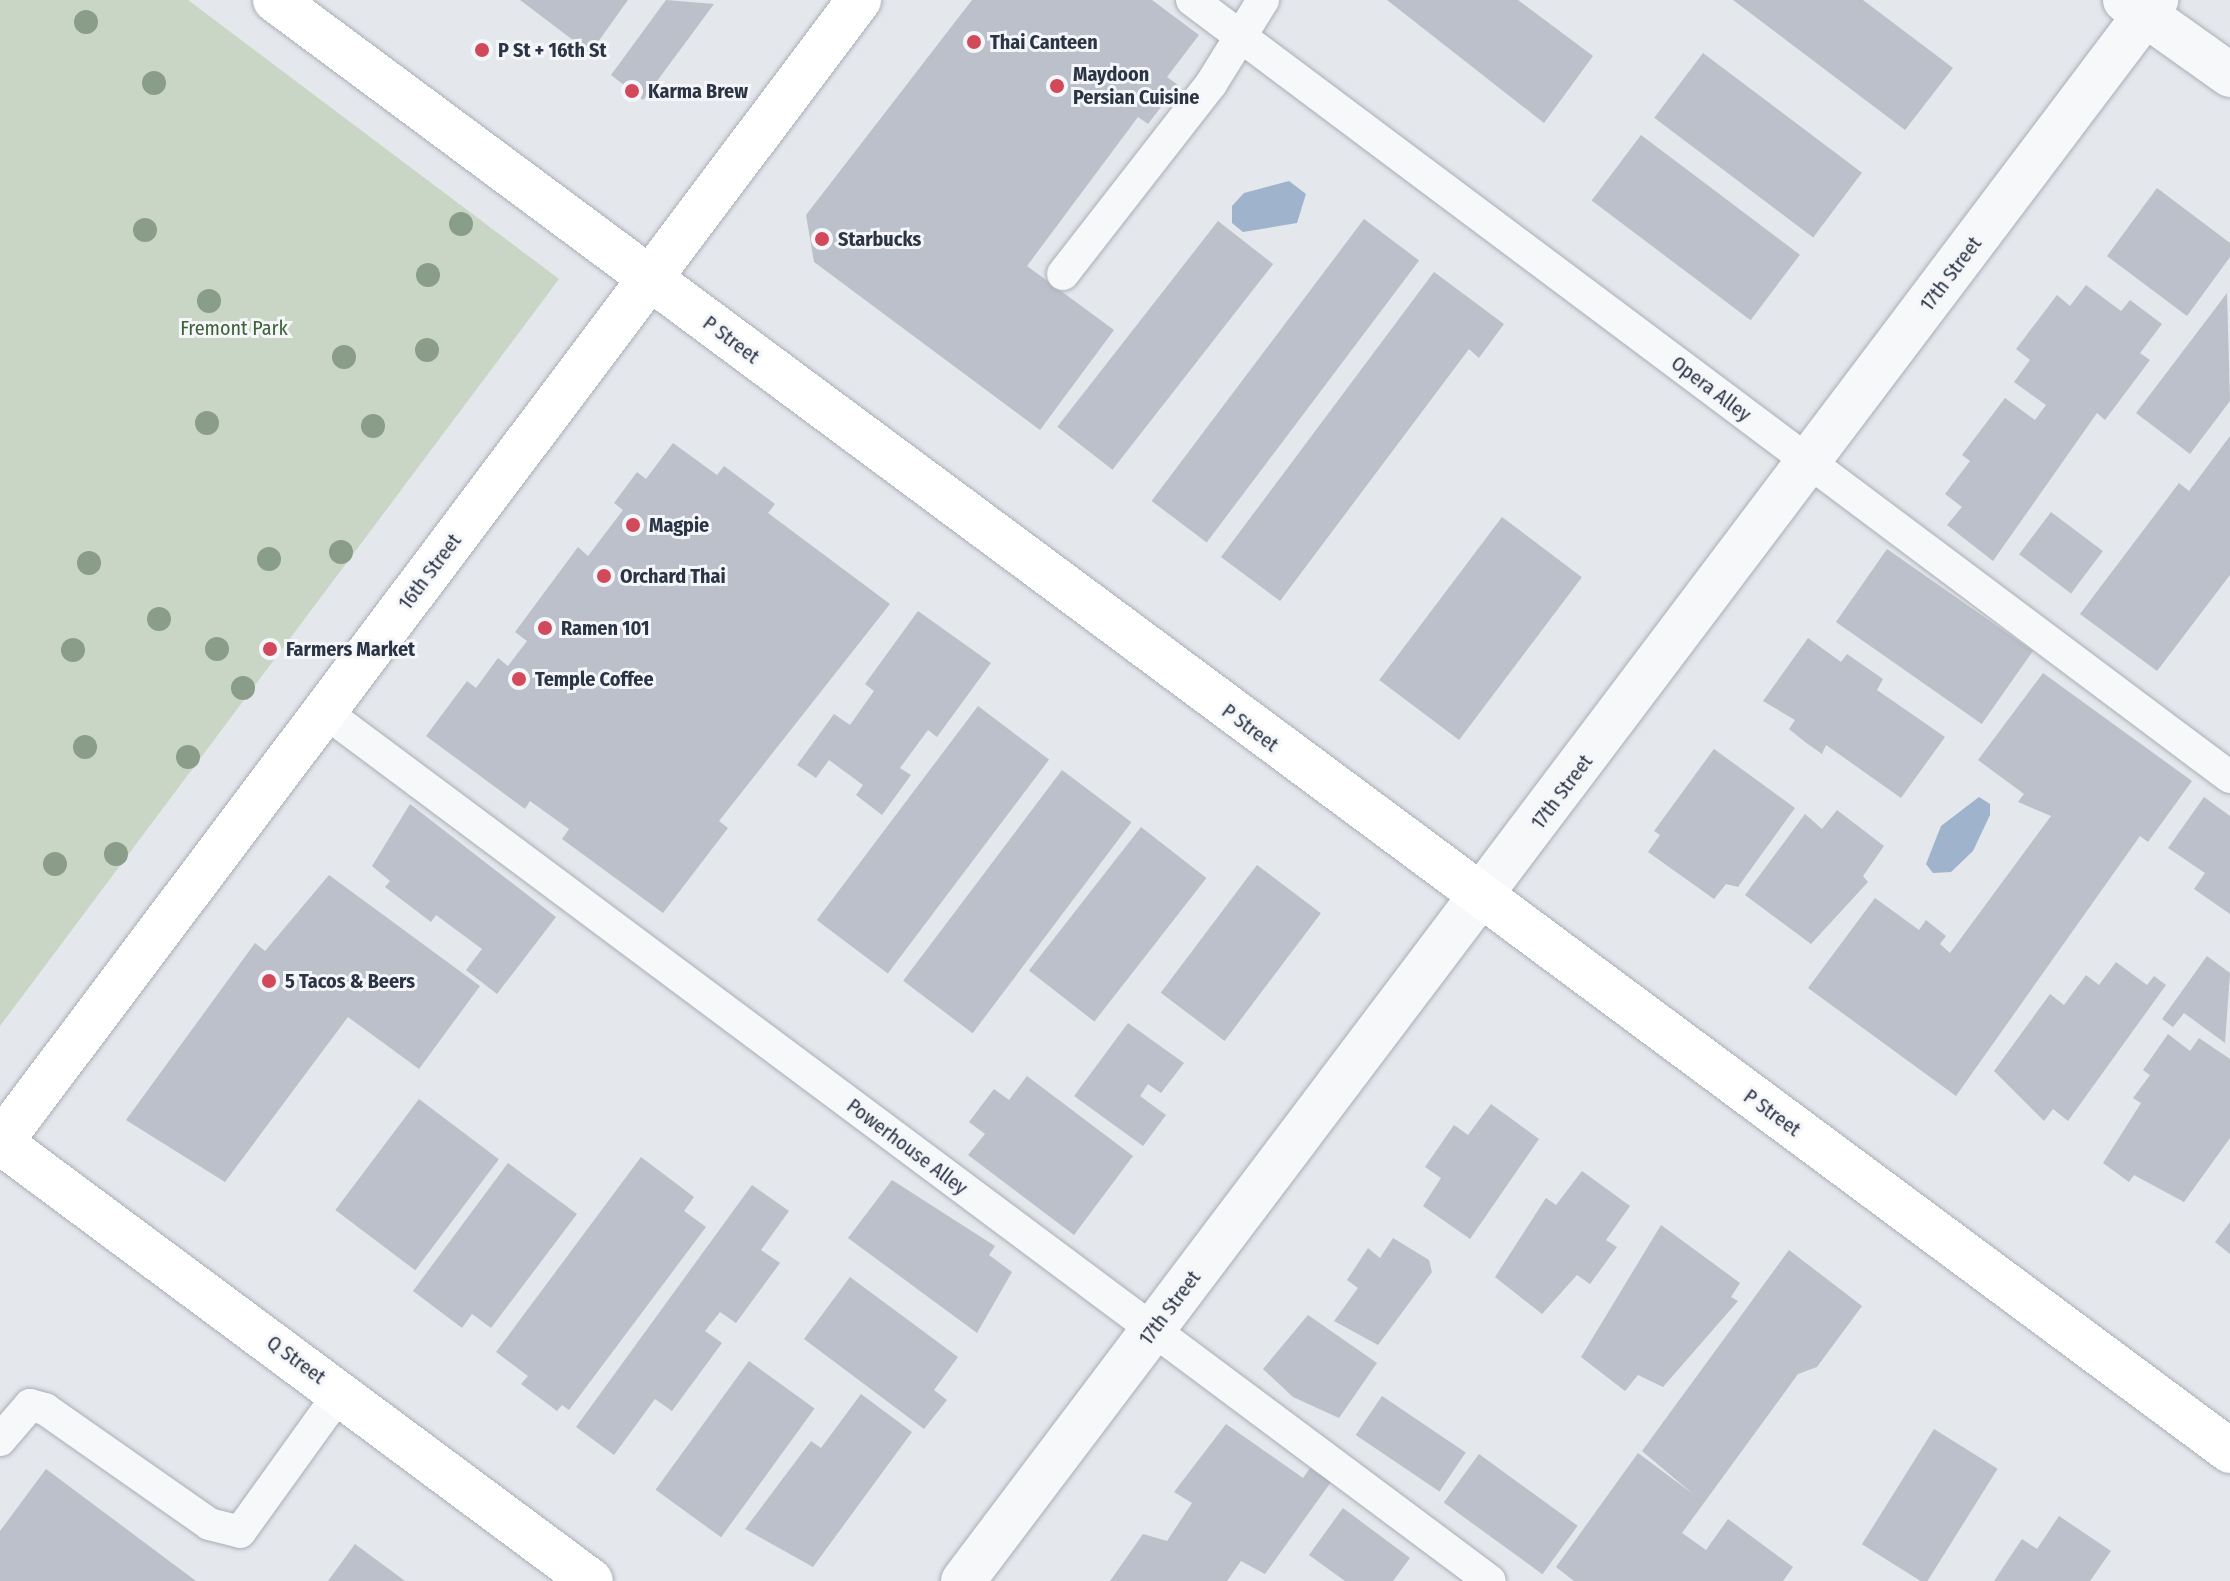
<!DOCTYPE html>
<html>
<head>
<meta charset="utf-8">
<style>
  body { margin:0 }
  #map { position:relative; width:2230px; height:1581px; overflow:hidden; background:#e4e7ec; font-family:"Fira Sans Condensed",sans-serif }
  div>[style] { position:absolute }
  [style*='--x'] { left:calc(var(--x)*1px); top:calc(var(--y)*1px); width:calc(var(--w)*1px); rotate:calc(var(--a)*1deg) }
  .green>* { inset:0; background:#c9d6c5 }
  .water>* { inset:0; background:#9fb4cc }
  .building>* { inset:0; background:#bbc0ca; transform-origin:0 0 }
  .roads { filter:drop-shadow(0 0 2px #a9aeb7) drop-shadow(0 0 2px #a9aeb7) }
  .service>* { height:32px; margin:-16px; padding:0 16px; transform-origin:16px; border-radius:16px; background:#f7f8fa }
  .minor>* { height:44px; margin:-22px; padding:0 22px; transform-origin:22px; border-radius:22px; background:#f7f8fa }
  .secondary>* { height:44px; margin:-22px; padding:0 22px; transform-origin:22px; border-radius:22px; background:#fff }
  .primary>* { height:44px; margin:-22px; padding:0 22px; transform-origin:22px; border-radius:22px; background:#fff }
  .trees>* { width:24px; height:24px; margin:-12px; border-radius:50%; background:#899d89 }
  .dots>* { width:22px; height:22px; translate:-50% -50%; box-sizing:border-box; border:4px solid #f4f6f9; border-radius:50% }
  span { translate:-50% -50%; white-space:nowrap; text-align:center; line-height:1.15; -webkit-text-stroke:6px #f4f6f9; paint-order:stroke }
  .poi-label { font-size:20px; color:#2b3445; font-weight:700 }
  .left { translate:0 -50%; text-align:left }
  .street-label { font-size:20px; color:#2b3445 }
  .park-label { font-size:20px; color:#3f6138 }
</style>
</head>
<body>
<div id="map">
  <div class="green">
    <div style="clip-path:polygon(0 0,188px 0,559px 279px,0 1026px)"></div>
  </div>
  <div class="water">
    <div style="clip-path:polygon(1289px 181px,1306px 194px,1297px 223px,1243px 232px,1232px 223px,1232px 206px,1244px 193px)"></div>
    <div style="clip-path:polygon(1979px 797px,1990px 804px,1990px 815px,1973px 851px,1951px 872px,1933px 873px,1926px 864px,1941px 826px)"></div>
  </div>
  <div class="building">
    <div style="clip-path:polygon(520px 0,628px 0,590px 53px)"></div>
    <div style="clip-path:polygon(666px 0,714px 4px,643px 100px,611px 75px)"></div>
    <div style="clip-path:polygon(972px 0,1152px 0,1199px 35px,1167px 77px,1178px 85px,1148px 124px,1138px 117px,1027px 266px,1114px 330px,1040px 430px,814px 262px,806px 215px)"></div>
    <div style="clip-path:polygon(1387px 0,1518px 0,1593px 56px,1544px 123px)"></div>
    <div style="clip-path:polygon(1733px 0,1863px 0,1953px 68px,1905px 130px)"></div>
    <div style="left:1703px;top:53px;width:199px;height:81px;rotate:37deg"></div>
    <div style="left:1641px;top:135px;width:199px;height:82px;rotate:37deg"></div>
    <div style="clip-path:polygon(2157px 188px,2230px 243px,2230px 257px,2187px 316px,2107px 256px)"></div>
    <div style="left:1364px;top:219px;width:69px;height:353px;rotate:37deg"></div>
    <div style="left:1218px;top:221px;width:70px;height:261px;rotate:38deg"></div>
    <div style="clip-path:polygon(1434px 272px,1504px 324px,1479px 358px,1469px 349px,1280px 601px,1221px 557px)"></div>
    <div style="clip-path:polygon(2086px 285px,2121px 311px,2130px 300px,2162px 324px,2140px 353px,2150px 360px,2105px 420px,2097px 413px,1993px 561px,1947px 525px,1962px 507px,1945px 494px,1970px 461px,1962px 455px,2005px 398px,2035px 420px,2046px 405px,2014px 382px,2030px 360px,2016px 349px,2057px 295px,2070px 306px)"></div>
    <div style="clip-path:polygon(2227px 293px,2230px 401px,2190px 454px,2136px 413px)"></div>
    <div style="clip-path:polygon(2230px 436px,2230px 575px,2157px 671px,2080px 614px,2179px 483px,2189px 491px)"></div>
    <div style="clip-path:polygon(673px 443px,717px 475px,724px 466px,775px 504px,768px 513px,890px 604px,719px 821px,728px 828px,663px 913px,562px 839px,569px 829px,530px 801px,525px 809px,426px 736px,467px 681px,476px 688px,498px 658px,508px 666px,527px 641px,515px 632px,578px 547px,588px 556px,623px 510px,614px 503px,637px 472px,646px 479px)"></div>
    <div style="left:2051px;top:512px;width:65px;height:53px;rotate:37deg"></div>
    <div style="left:1502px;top:517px;width:100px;height:204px;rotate:37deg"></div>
    <div style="left:1887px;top:549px;width:178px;height:89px;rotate:35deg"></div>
    <div style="clip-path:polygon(918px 611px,991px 663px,937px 737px,928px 730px,900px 768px,911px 775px,882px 815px,856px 795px,863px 785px,829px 760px,816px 778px,797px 765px,834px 714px,850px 725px,874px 691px,865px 684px)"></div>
    <div style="clip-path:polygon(1808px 638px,1841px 662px,1847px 654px,1883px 679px,1877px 690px,1945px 737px,1901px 798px,1826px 745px,1822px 754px,1805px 742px,1789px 729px,1795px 720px,1763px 701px)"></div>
    <div style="clip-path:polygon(2043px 673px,2192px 781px,2148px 842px,2140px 836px,1956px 1096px,1808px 988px,1875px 898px,1919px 930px,1926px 920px,1946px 936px,1940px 944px,1950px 953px,2051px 816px,2018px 802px,2024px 794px,1978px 760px)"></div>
    <div style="left:978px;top:706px;width:89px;height:268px;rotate:37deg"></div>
    <div style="clip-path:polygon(1714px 749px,1795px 808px,1738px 887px,1726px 884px,1714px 899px,1648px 852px,1660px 835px,1654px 831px)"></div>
    <div style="left:1062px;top:770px;width:87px;height:264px;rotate:37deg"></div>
    <div style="clip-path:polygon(2204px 797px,2230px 816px,2230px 914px,2194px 889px,2205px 873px,2168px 848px)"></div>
    <div style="clip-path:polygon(410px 804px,556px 917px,497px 994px,466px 970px,482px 949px,436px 915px,431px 922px,385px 887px,390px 881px,372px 866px)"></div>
    <div style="clip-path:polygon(1837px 810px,1884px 846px,1863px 876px,1868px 882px,1811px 944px,1745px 895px,1805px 814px,1822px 829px)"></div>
    <div style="left:1141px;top:827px;width:83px;height:182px;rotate:38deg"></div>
    <div style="left:1257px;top:865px;width:80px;height:160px;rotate:37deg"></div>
    <div style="clip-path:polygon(329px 875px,480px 986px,419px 1069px,348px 1017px,225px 1182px,126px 1120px,255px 943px,265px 951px)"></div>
    <div style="clip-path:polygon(2207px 956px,2230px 973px,2225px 1043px,2184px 1013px,2173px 1027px,2162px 1019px)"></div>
    <div style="clip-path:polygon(2116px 962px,2147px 985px,2154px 976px,2166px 985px,2068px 1121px,2053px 1109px,2044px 1121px,1994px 1071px,2050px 994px,2064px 1005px,2086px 975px,2099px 985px)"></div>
    <div style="clip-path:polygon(1128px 1023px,1184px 1063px,1161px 1093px,1148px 1084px,1140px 1096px,1166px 1115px,1143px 1146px,1074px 1096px)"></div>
    <div style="clip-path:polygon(2168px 1034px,2190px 1051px,2199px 1038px,2230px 1059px,2230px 1138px,2184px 1202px,2134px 1175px,2129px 1182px,2103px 1163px,2141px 1103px,2133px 1098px,2150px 1075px,2143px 1070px)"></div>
    <div style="clip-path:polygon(1027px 1076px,1133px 1156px,1074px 1235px,968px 1155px,985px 1134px,969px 1122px,994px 1089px,1009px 1100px)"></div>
    <div style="left:419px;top:1099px;width:100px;height:139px;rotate:37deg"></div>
    <div style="clip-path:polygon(1491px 1104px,1539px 1139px,1470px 1239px,1423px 1206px,1441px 1178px,1425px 1167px,1454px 1125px,1468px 1135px)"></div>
    <div style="clip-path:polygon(641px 1157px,694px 1197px,684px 1211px,706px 1227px,569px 1410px,562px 1405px,557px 1411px,521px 1384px,528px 1376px,496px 1352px)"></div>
    <div style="clip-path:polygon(508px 1163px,577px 1214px,491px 1328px,472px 1314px,462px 1328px,413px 1291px)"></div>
    <div style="clip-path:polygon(1582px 1171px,1630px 1206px,1606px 1240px,1617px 1247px,1590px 1284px,1577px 1275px,1542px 1314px,1495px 1277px,1546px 1198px,1556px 1205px)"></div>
    <div style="clip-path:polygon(892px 1180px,995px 1246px,989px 1255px,1012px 1272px,977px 1333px,848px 1238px)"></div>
    <div style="clip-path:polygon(752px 1185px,789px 1211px,761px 1250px,780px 1263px,736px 1323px,720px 1312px,705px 1331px,722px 1343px,672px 1411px,655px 1399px,614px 1455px,576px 1427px)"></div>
    <div style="clip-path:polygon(2230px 1222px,2230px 1254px,2215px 1242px)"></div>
    <div style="clip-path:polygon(1661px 1225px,1740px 1283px,1731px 1297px,1738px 1301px,1663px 1387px,1638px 1375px,1625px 1391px,1581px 1357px)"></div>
    <div style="clip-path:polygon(1393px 1238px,1429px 1260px,1432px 1272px,1378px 1345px,1334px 1321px,1358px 1288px,1347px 1280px,1368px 1248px,1380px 1258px)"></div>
    <div style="clip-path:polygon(1789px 1250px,1862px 1306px,1817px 1367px,1798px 1374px,1682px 1533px,1706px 1550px,1728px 1519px,1793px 1567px,1783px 1581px,1574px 1581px,1556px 1567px,1638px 1453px,1693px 1494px,1642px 1451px)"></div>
    <div style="clip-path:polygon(850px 1277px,958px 1357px,934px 1390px,947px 1400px,924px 1429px,804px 1339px)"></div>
    <div style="clip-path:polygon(1308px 1315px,1377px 1363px,1339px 1418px,1293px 1397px,1263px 1369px)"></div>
    <div style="left:749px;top:1361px;width:81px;height:159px;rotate:36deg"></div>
    <div style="clip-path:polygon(861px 1394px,912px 1432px,813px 1567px,745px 1529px,811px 1441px,821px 1448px)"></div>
    <div style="left:1382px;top:1396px;width:101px;height:47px;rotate:34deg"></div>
    <div style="clip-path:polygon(1226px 1424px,1303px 1478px,1310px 1468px,1331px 1482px,1265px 1574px,1241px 1561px,1227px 1581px,1110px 1581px,1143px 1534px,1167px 1541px,1192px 1503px,1174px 1492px)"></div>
    <div style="left:1934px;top:1429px;width:75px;height:136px;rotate:32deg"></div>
    <div style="left:1479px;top:1454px;width:122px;height:60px;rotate:36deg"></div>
    <div style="clip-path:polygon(46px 1469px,196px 1581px,0 1581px,0 1531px)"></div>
    <div style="clip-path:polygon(1343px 1508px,1410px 1558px,1393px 1581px,1345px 1581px,1309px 1555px)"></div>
    <div style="clip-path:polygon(2059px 1516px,2111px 1551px,2090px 1581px,1994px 1581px,2022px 1539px,2037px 1549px)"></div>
    <div style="clip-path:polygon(355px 1544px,405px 1581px,328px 1581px)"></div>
  </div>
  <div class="roads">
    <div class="service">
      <div style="--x:1192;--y:0;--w:1297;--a:36.82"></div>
      <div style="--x:1063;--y:274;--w:241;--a:-52.1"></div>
      <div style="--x:1211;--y:84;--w:99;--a:-58.2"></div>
      <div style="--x:325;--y:712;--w:1453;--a:36.72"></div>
      <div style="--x:0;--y:1440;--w:46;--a:-49.4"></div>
      <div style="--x:30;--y:1405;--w:16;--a:15"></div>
      <div style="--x:45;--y:1409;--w:200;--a:35"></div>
      <div style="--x:209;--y:1524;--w:32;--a:14"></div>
      <div style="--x:240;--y:1532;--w:171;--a:-54.3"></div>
    </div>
    <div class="minor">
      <div style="--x:2125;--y:0;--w:129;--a:35.5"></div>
      <div style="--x:963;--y:1581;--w:1981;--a:-52.96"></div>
    </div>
    <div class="secondary">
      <div style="--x:275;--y:0;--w:2435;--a:36.58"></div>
      <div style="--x:0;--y:1142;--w:736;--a:36.61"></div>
    </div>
    <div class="primary">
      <div style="--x:0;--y:1143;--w:1430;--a:-53.07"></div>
    </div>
  </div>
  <div class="trees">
    <div style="left:86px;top:22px"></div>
    <div style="left:154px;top:83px"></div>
    <div style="left:461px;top:224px"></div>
    <div style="left:145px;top:230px"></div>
    <div style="left:428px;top:275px"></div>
    <div style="left:209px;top:301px"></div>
    <div style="left:427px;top:350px"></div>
    <div style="left:344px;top:357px"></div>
    <div style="left:207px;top:423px"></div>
    <div style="left:373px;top:426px"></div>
    <div style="left:341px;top:552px"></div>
    <div style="left:269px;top:559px"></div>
    <div style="left:89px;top:563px"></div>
    <div style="left:159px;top:619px"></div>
    <div style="left:217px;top:649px"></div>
    <div style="left:73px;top:650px"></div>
    <div style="left:243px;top:688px"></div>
    <div style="left:85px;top:747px"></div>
    <div style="left:188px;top:757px"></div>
    <div style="left:116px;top:854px"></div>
    <div style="left:55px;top:864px"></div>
  </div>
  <div class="dots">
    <div style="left:974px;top:42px;background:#d1495b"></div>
    <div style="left:482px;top:50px;background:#d1495b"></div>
    <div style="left:1057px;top:86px;background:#d1495b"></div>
    <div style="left:632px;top:91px;background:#d1495b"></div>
    <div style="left:822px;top:239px;background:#d1495b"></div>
    <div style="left:633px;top:525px;background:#d1495b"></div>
    <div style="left:604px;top:576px;background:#d1495b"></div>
    <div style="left:545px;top:628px;background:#d1495b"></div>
    <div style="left:270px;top:649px;background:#d1495b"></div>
    <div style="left:519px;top:679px;background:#d1495b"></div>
    <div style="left:269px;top:981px;background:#d1495b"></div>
  </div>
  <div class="poi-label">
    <span class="left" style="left:990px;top:42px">Thai Canteen</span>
    <span class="left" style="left:498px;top:50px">P St + 16th St</span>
    <span class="left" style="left:1073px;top:86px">Maydoon<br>Persian Cuisine</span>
    <span class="left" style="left:648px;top:91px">Karma Brew</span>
    <span class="left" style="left:838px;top:239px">Starbucks</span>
    <span class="left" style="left:649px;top:525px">Magpie</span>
    <span class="left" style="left:620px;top:576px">Orchard Thai</span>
    <span class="left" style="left:561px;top:628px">Ramen 101</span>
    <span class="left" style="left:286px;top:649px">Farmers Market</span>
    <span class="left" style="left:535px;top:679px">Temple Coffee</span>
    <span class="left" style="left:285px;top:981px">5 Tacos &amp; Beers</span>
  </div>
  <div class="street-label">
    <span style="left:1951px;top:274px;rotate:-53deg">17th Street</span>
    <span style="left:731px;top:340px;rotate:37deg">P Street</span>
    <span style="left:1711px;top:389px;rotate:37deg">Opera Alley</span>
    <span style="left:430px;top:572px;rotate:-53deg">16th Street</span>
    <span style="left:1250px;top:728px;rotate:37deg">P Street</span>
    <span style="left:1562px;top:792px;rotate:-53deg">17th Street</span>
    <span style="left:1772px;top:1113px;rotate:36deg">P Street</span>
    <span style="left:907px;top:1147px;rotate:37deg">Powerhouse Alley</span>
    <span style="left:1170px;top:1308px;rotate:-53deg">17th Street</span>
    <span style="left:296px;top:1360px;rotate:36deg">Q Street</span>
  </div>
  <div class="park-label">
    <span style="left:234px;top:328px">Fremont Park</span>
  </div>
</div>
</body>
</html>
